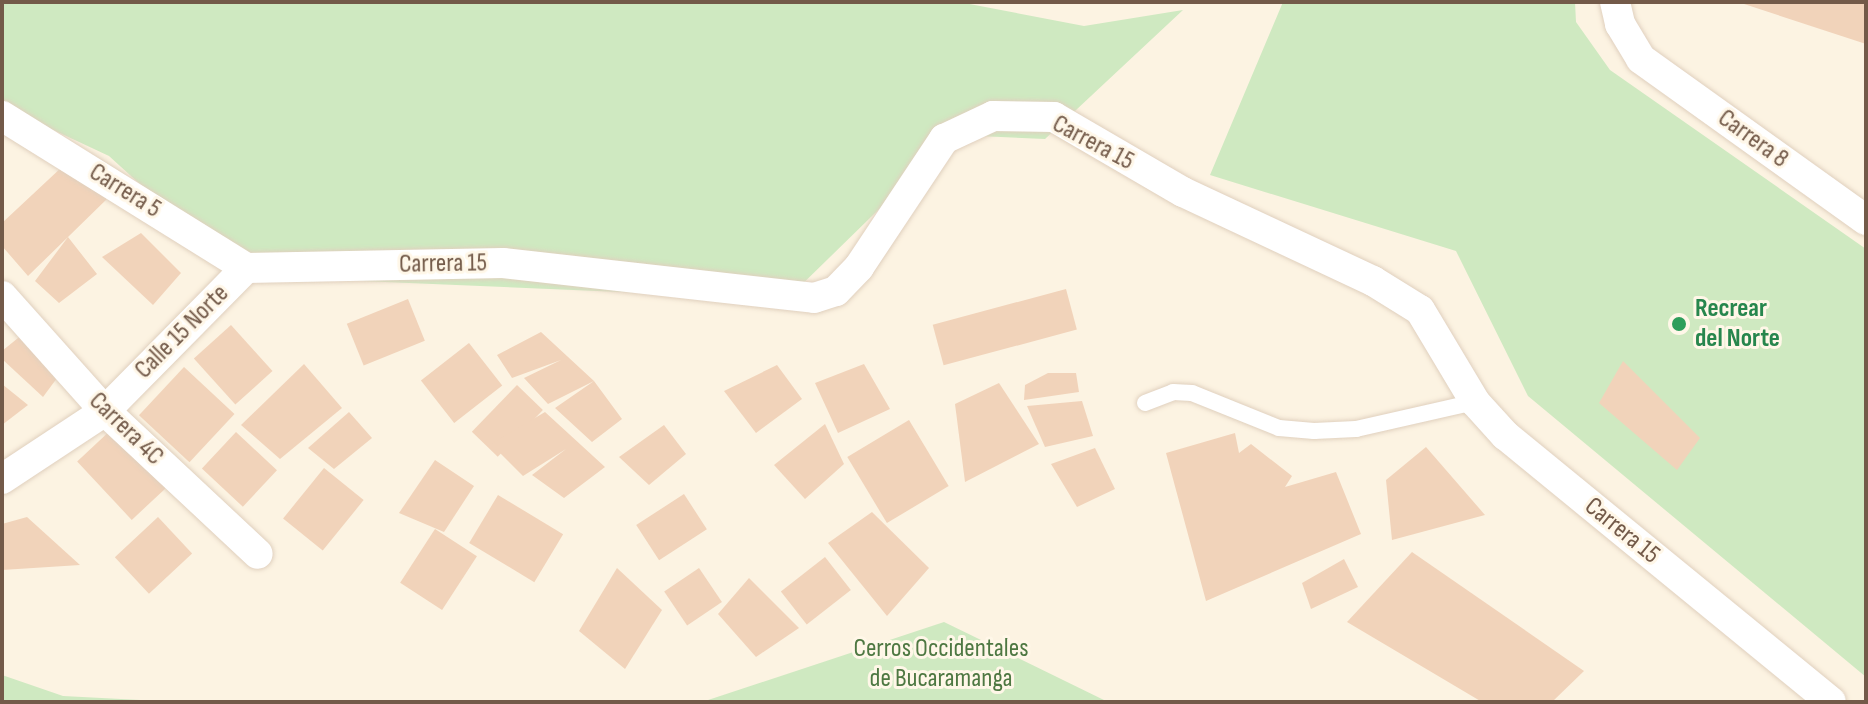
<!DOCTYPE html>
<html>
<head>
<meta charset="utf-8">
<style>
  body { margin:0 }
  #map { position:relative; width:1868px; height:704px; overflow:hidden; background:#fcf3e2; font-family:"Sofia Sans Condensed",sans-serif }
  div>[style] { position:absolute }
  [style*='--x'] { left:calc(var(--x)*1px); top:calc(var(--y)*1px); width:calc(var(--w)*1px); rotate:calc(var(--a)*1deg) }
  .green>* { inset:0; background:#cfe9c1 }
  .building>* { inset:0; background:#f1d3ba; transform-origin:0 0 }
  .roads { filter:drop-shadow(0 0 2px #e0d0be) drop-shadow(0 0 2px #e0d0be) }
  .lane>* { height:16px; margin:-8px; padding:0 8px; transform-origin:8px; border-radius:8px; background:#fff }
  .street>* { height:30px; margin:-15px; padding:0 15px; transform-origin:15px; border-radius:15px; background:#fff }
  .dots>* { width:22px; height:22px; translate:-50% -50%; box-sizing:border-box; border:4px solid #fff7e8; border-radius:50% }
  span { translate:-50% -50%; white-space:nowrap; text-align:center; line-height:1.15; -webkit-text-stroke:6px #fff7e8; paint-order:stroke }
  .street-label { font-size:26px; color:#735a49 }
  .leisure-label { font-size:26px; color:#27864d; font-weight:700 }
  .left { translate:0 -50%; text-align:left }
  .park-label { font-size:26px; color:#4e7842 }
  .frame { position:absolute; inset:0; border:4px solid #735a49; pointer-events:none }
</style>
</head>
<body>
<div id="map">
  <div class="green">
    <div style="clip-path:polygon(2px 2px,959px 2px,1084px 26px,1183px 10px,1045px 139px,955px 135px,787px 299px,241px 276px,109px 156px,2px 106px)"></div>
    <div style="clip-path:polygon(1283px 2px,1575px 2px,1576px 22px,1610px 70px,1866px 249px,1866px 677px,1528px 396px,1456px 251px,1210px 175px)"></div>
    <div style="clip-path:polygon(944px 622px,1108px 702px,702px 702px)"></div>
    <div style="clip-path:polygon(2px 675px,63px 696px,179px 702px,2px 702px)"></div>
  </div>
  <div class="building">
    <div style="clip-path:polygon(1742px 2px,1866px 2px,1866px 44px,1741px 3px)"></div>
    <div style="clip-path:polygon(63px 166px,110px 196px,68px 237px,97px 274px,59px 303px,35px 281px,68px 237px,28px 276px,2px 246px,2px 223px)"></div>
    <div style="clip-path:polygon(141px 233px,181px 273px,153px 305px,102px 257px)"></div>
    <div style="left:1066px;top:289px;width:42px;height:138px;rotate:75deg"></div>
    <div style="left:408px;top:299px;width:45px;height:66px;rotate:68deg"></div>
    <div style="left:231px;top:325px;width:62px;height:50px;rotate:48deg"></div>
    <div style="clip-path:polygon(541px 332px,594px 381px,622px 419px,592px 442px,555px 408px,594px 381px,548px 404px,524px 378px,561px 360px,512px 378px,497px 355px)"></div>
    <div style="clip-path:polygon(23px 334px,63px 370px,43px 397px,2px 359px,2px 351px)"></div>
    <div style="left:469px;top:343px;width:54px;height:61px;rotate:52deg"></div>
    <div style="clip-path:polygon(1623px 361px,1700px 438px,1677px 470px,1599px 403px)"></div>
    <div style="clip-path:polygon(304px 364px,342px 408px,280px 459px,241px 425px)"></div>
    <div style="clip-path:polygon(864px 364px,890px 409px,838px 433px,815px 383px)"></div>
    <div style="clip-path:polygon(777px 365px,802px 399px,756px 433px,724px 391px)"></div>
    <div style="left:184px;top:367px;width:69px;height:66px;rotate:43deg"></div>
    <div style="clip-path:polygon(1048px 373px,1076px 373px,1079px 392px,1024px 400px,1025px 385px)"></div>
    <div style="clip-path:polygon(999px 383px,1039px 444px,965px 482px,955px 404px)"></div>
    <div style="clip-path:polygon(2px 384px,28px 405px,2px 425px)"></div>
    <div style="left:517px;top:385px;width:36px;height:65px;rotate:44deg"></div>
    <div style="clip-path:polygon(1082px 401px,1093px 436px,1045px 447px,1027px 406px)"></div>
    <div style="clip-path:polygon(349px 412px,372px 438px,334px 469px,308px 448px)"></div>
    <div style="clip-path:polygon(545px 412px,605px 467px,564px 498px,532px 475px,566px 449px,523px 476px,491px 444px)"></div>
    <div style="left:909px;top:420px;width:77px;height:72px;rotate:59deg"></div>
    <div style="clip-path:polygon(825px 424px,844px 464px,805px 499px,774px 465px)"></div>
    <div style="clip-path:polygon(664px 425px,686px 454px,649px 485px,619px 457px)"></div>
    <div style="left:113px;top:428px;width:80px;height:49px;rotate:47deg"></div>
    <div style="left:236px;top:432px;width:56px;height:50px;rotate:43deg"></div>
    <div style="clip-path:polygon(1235px 433px,1239px 453px,1251px 444px,1292px 476px,1285px 487px,1336px 472px,1361px 534px,1206px 601px,1166px 453px)"></div>
    <div style="clip-path:polygon(1426px 447px,1485px 515px,1392px 540px,1386px 480px)"></div>
    <div style="clip-path:polygon(1095px 448px,1115px 489px,1077px 507px,1051px 464px)"></div>
    <div style="clip-path:polygon(435px 460px,474px 486px,444px 532px,399px 513px)"></div>
    <div style="left:324px;top:468px;width:51px;height:65px;rotate:39deg"></div>
    <div style="left:684px;top:494px;width:42px;height:57px;rotate:57deg"></div>
    <div style="left:498px;top:495px;width:76px;height:56px;rotate:31deg"></div>
    <div style="clip-path:polygon(872px 512px,929px 568px,887px 616px,828px 543px)"></div>
    <div style="clip-path:polygon(27px 517px,80px 565px,2px 570px,2px 524px)"></div>
    <div style="left:158px;top:517px;width:50px;height:59px;rotate:47deg"></div>
    <div style="left:435px;top:529px;width:50px;height:64px;rotate:33deg"></div>
    <div style="clip-path:polygon(1412px 552px,1584px 671px,1552px 702px,1482px 702px,1347px 622px)"></div>
    <div style="left:825px;top:557px;width:42px;height:56px;rotate:52deg"></div>
    <div style="clip-path:polygon(1344px 559px,1358px 587px,1311px 609px,1302px 583px)"></div>
    <div style="clip-path:polygon(617px 568px,662px 610px,625px 669px,579px 631px)"></div>
    <div style="left:699px;top:568px;width:41px;height:42px;rotate:56deg"></div>
    <div style="clip-path:polygon(749px 578px,799px 628px,756px 657px,718px 614px)"></div>
  </div>
  <div class="roads">
    <div class="lane">
      <div style="--x:1145;--y:403;--w:30;--a:-21"></div>
      <div style="--x:1173;--y:392;--w:19;--a:3"></div>
      <div style="--x:1192;--y:393;--w:94;--a:21.9"></div>
      <div style="--x:1279;--y:428;--w:35;--a:5"></div>
      <div style="--x:1314;--y:431;--w:42;--a:-2.7"></div>
      <div style="--x:1356;--y:429;--w:122;--a:-12.8"></div>
    </div>
    <div class="street">
      <div style="--x:1615;--y:2;--w:23;--a:77"></div>
      <div style="--x:1620;--y:24;--w:41;--a:59"></div>
      <div style="--x:1641;--y:59;--w:277;--a:35.6"></div>
      <div style="--x:2;--y:116;--w:287;--a:31.9"></div>
      <div style="--x:246;--y:268;--w:257;--a:-1.1"></div>
      <div style="--x:503;--y:263;--w:313;--a:6.4"></div>
      <div style="--x:814;--y:298;--w:23;--a:-18"></div>
      <div style="--x:836;--y:291;--w:33;--a:-46"></div>
      <div style="--x:859;--y:267;--w:154;--a:-56.4"></div>
      <div style="--x:944;--y:139;--w:54;--a:-25.1"></div>
      <div style="--x:993;--y:116;--w:61;--a:0.9"></div>
      <div style="--x:1054;--y:117;--w:149;--a:30.2"></div>
      <div style="--x:1183;--y:192;--w:210;--a:25.1"></div>
      <div style="--x:1373;--y:281;--w:55;--a:31.7"></div>
      <div style="--x:1420;--y:310;--w:107;--a:59.1"></div>
      <div style="--x:1475;--y:402;--w:45;--a:47.7"></div>
      <div style="--x:1505;--y:435;--w:421;--a:39.3"></div>
      <div style="--x:2;--y:296;--w:154;--a:48.2"></div>
      <div style="--x:105;--y:411;--w:209;--a:43.1"></div>
      <div style="--x:2;--y:479;--w:123;--a:-33.4"></div>
      <div style="--x:105;--y:411;--w:201;--a:-45.4"></div>
    </div>
  </div>
  <div class="dots">
    <div style="left:1679px;top:324px;background:#2e9e5b"></div>
  </div>
  <div class="street-label">
    <span style="left:1753px;top:139px;rotate:36deg">Carrera 8</span>
    <span style="left:1093px;top:143px;rotate:28deg">Carrera 15</span>
    <span style="left:125px;top:191px;rotate:32deg">Carrera 5</span>
    <span style="left:443px;top:264px;rotate:-1deg">Carrera 15</span>
    <span style="left:182px;top:332px;rotate:-45deg">Calle 15 Norte</span>
    <span style="left:126px;top:429px;rotate:44deg">Carrera 4C</span>
    <span style="left:1622px;top:531px;rotate:39deg">Carrera 15</span>
  </div>
  <div class="leisure-label">
    <span class="left" style="left:1695px;top:324px">Recrear<br>del Norte</span>
  </div>
  <div class="park-label">
    <span style="left:941px;top:664px">Cerros Occidentales<br>de Bucaramanga</span>
  </div>
  <div class="frame"></div>
</div>
</body>
</html>
